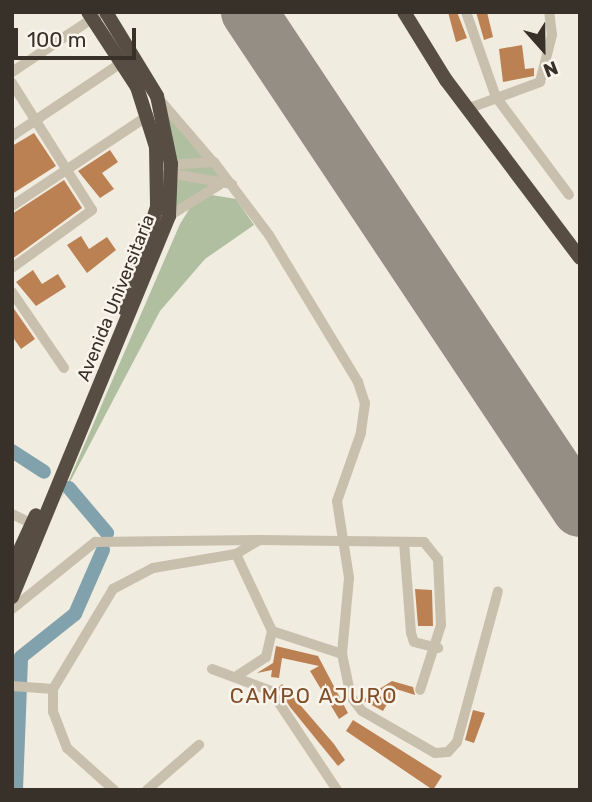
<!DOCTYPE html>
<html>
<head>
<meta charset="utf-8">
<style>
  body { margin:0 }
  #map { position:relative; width:592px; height:802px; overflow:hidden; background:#f1ece0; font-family:Rubik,sans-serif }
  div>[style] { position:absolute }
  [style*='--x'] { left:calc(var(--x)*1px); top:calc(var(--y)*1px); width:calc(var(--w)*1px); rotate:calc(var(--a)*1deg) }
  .green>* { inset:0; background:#afbfa0 }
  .river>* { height:14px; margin:-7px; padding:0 7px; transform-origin:7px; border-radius:7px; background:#81a2ac }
  .runway>* { height:56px; margin:-28px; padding:0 28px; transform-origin:28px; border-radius:28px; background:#948e85 }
  .building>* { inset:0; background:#bc8153 }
  .minor>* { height:10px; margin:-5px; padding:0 5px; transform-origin:5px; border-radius:5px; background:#c8bfac }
  .highway>* { height:14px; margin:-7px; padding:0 7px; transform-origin:7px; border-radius:7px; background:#574d42 }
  span { translate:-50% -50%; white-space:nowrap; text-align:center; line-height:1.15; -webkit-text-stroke:5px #f9f5ec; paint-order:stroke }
  .street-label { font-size:18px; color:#37312a }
  .quarter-label { font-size:21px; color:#804f2a; letter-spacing:2px }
  .frame { position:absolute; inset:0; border:14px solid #37312a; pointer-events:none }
  .north { position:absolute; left:508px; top:14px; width:70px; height:70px; -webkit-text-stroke:5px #f9f5ec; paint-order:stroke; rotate:159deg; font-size:19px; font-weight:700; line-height:28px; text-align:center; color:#37312a }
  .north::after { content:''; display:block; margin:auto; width:24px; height:32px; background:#37312a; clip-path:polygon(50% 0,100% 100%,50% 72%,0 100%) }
  .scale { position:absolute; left:14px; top:28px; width:122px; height:32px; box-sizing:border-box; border:4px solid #37312a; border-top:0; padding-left:9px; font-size:21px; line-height:24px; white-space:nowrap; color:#37312a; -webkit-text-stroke:5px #f9f5ec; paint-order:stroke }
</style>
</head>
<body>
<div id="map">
  <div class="green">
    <div style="clip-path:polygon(157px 96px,232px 184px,223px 183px,169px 216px)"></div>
    <div style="clip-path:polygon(212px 195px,236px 199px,254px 225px,205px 259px,160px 311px,60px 501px,180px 224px,193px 203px)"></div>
  </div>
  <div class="river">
    <div style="--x:12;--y:451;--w:38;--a:33"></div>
    <div style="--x:69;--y:488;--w:59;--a:49.8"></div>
    <div style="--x:16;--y:790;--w:133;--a:-87.8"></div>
    <div style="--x:21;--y:657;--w:69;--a:-38.5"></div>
    <div style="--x:75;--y:614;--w:70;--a:-66.4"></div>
  </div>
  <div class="runway">
    <div style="--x:249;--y:12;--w:597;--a:56.34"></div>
  </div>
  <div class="building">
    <div style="clip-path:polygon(448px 12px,457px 12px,467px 38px,456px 42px)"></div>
    <div style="clip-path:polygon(476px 12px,487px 12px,493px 37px,484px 40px)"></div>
    <div style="clip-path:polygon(522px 45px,525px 69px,534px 68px,534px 76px,503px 82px,499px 49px)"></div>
    <div style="clip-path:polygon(34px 133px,56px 166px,12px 194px,12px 146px)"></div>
    <div style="clip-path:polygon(110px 150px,118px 162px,102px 173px,114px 189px,100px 198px,78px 171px)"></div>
    <div style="clip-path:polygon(64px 180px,82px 208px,12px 259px,12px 214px)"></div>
    <div style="clip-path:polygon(81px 236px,89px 249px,107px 237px,116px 250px,87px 273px,67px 245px)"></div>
    <div style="clip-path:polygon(33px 270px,42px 284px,58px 274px,66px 287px,36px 306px,16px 282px)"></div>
    <div style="clip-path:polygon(12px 306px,35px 339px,21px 349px,12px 336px)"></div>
    <div style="clip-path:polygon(415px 589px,432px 590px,433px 626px,418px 626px)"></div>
    <div style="clip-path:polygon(276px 646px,318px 656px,348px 713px,339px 719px,310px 671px,319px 666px,282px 658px,279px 678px,271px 677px,272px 670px,257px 673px,273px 663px)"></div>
    <div style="clip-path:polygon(392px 681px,413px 687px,415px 695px,396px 689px,383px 711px,362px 700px)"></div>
    <div style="clip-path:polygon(282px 684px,334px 744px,345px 760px,338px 766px,290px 707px,278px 688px)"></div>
    <div style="clip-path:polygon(473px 710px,485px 713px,474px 743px,465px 740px)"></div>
    <div style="clip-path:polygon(353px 720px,442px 776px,433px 790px,346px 731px)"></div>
  </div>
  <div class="minor">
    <div style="--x:466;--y:12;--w:90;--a:70.6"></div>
    <div style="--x:496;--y:97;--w:122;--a:53.3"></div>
    <div style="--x:12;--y:72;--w:108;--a:-33.7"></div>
    <div style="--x:12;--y:83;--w:150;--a:57.8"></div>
    <div style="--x:92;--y:210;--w:99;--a:144.1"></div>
    <div style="--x:159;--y:99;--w:83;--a:49.4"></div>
    <div style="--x:467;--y:109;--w:78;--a:-20.3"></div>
    <div style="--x:540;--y:82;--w:49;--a:-75.7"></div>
    <div style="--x:552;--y:35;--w:23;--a:-97"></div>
    <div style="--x:12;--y:136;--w:135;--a:-33.8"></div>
    <div style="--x:168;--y:165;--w:46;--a:-3.7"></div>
    <div style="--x:214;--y:162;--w:91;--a:53"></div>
    <div style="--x:269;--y:235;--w:172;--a:58.8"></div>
    <div style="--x:358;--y:382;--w:22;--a:72"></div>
    <div style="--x:365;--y:403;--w:30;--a:98"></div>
    <div style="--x:361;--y:433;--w:72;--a:109.4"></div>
    <div style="--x:337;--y:501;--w:78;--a:81.1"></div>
    <div style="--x:349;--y:578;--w:76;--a:95.3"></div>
    <div style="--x:342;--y:654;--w:44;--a:78.2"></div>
    <div style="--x:351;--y:697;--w:18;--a:52"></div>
    <div style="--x:362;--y:711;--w:84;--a:29.9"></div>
    <div style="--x:435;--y:753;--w:13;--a:-4"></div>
    <div style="--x:448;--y:752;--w:13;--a:-48"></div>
    <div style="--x:457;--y:742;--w:156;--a:-74.8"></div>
    <div style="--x:168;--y:173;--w:65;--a:9.8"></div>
    <div style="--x:12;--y:206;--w:164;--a:-33.6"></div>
    <div style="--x:169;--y:216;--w:59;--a:-31.8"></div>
    <div style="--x:12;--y:292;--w:92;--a:55.6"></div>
    <div style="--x:12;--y:514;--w:28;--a:26"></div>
    <div style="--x:404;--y:542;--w:91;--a:85.6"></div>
    <div style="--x:411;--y:633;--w:9;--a:72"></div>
    <div style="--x:414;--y:642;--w:25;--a:14"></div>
    <div style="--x:236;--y:554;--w:85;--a:64.9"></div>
    <div style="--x:272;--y:631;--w:27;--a:103"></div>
    <div style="--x:266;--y:657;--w:33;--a:147"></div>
    <div style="--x:12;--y:609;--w:107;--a:-38.9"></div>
    <div style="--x:95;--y:542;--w:163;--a:-0.7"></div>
    <div style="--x:272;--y:631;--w:74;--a:18.2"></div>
    <div style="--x:212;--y:669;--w:63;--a:20.4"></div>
    <div style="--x:271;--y:691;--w:119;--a:56.3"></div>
    <div style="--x:12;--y:686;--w:41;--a:4.2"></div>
    <div style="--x:114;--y:790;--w:63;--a:-138.2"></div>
    <div style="--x:67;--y:748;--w:39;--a:-111"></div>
    <div style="--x:53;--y:712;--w:23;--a:-90"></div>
    <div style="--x:53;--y:689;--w:117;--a:-59"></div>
    <div style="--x:113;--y:589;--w:45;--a:-27.7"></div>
    <div style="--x:153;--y:568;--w:84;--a:-9.6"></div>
    <div style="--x:236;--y:554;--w:27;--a:-31"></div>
    <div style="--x:259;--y:540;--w:165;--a:0.7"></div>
    <div style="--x:424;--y:542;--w:22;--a:51"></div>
    <div style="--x:438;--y:559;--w:66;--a:87.4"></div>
    <div style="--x:441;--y:625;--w:68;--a:107.9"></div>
    <div style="--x:147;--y:790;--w:69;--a:-40.9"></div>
  </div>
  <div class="highway">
    <div style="--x:88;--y:12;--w:90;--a:56.8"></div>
    <div style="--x:137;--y:87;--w:63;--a:72.4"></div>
    <div style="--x:156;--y:147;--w:60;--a:89"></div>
    <div style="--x:157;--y:207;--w:107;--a:107.9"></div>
    <div style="--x:404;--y:12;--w:80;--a:58.3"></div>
    <div style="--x:446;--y:80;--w:223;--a:53"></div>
    <div style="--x:12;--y:567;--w:57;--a:-65.2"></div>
    <div style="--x:12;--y:597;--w:412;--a:-67.6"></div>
    <div style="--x:169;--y:216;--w:52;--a:-87.8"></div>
    <div style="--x:171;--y:164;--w:69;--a:-101.6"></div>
    <div style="--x:157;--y:96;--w:98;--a:-121.3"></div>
  </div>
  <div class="street-label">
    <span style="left:116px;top:298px;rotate:-68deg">Avenida Universitaria</span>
  </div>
  <div class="quarter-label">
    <span style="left:314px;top:696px">CAMPO AJURO</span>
  </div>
  <div class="frame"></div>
  <div class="north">N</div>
  <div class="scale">100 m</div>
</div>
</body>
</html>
